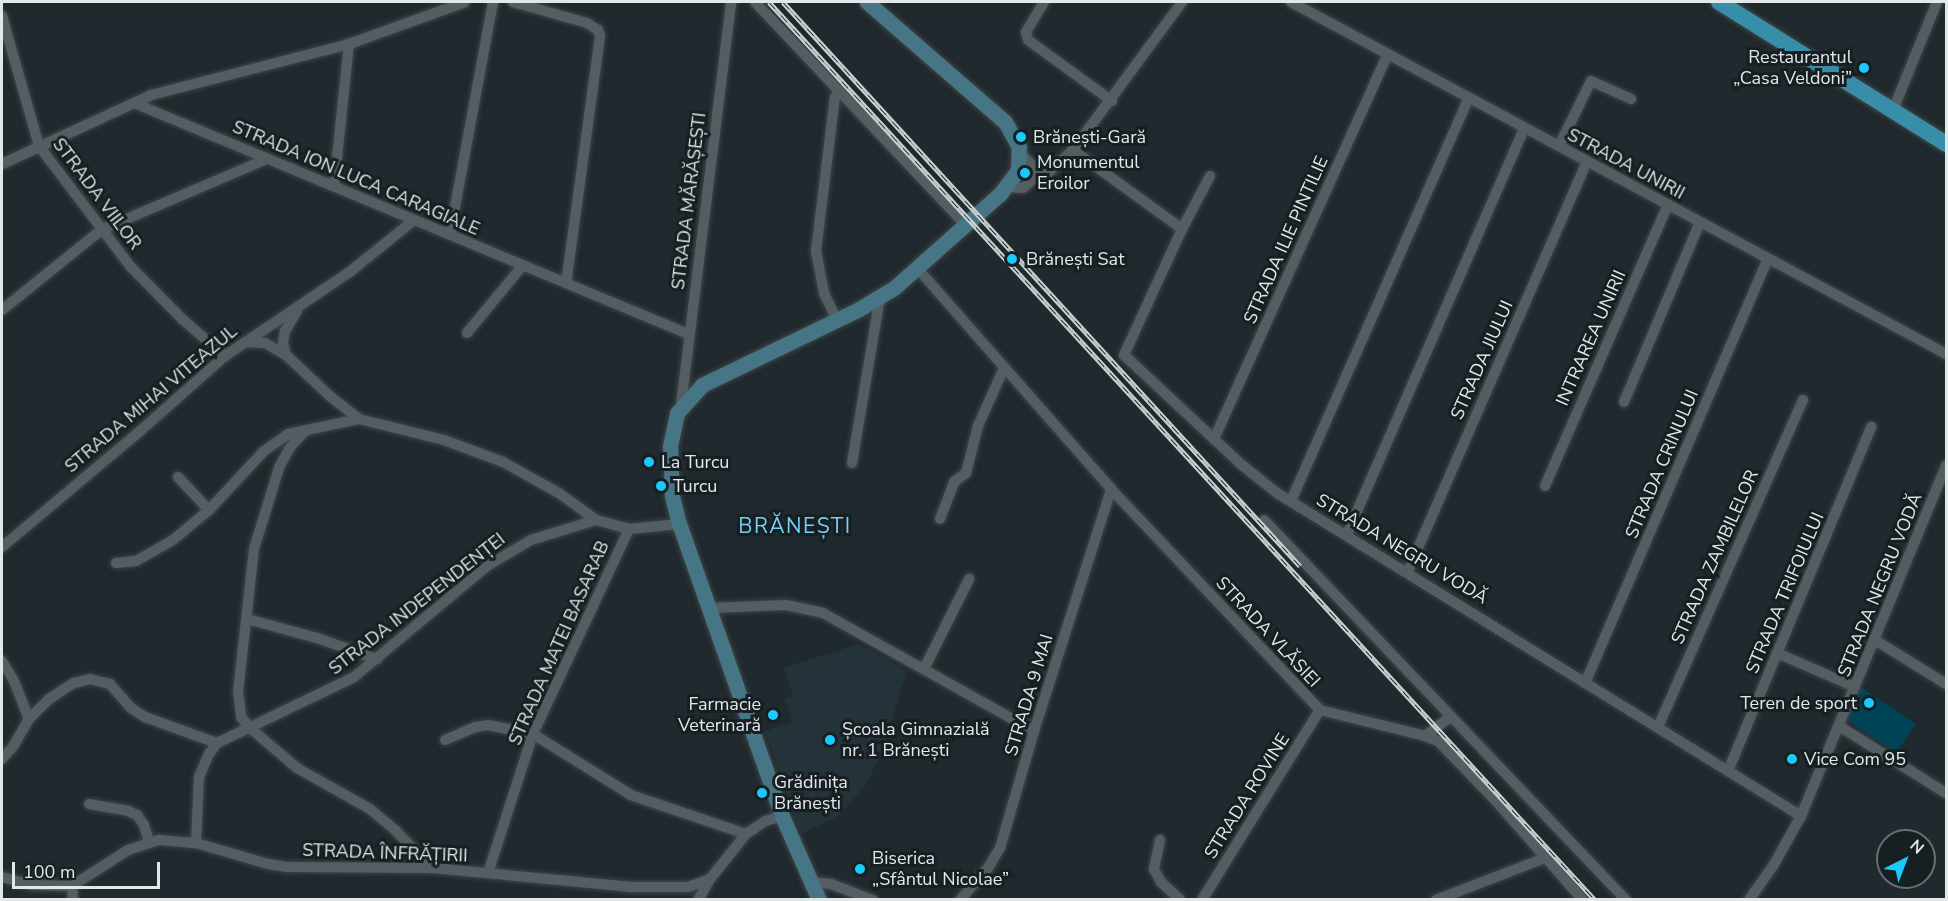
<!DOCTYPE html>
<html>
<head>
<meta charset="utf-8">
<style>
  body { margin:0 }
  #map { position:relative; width:1948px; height:901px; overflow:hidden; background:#20292d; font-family:"Nunito Sans",sans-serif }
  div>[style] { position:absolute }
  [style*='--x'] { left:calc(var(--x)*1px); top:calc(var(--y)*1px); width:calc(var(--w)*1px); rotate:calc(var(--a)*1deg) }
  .built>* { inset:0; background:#24333a }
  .green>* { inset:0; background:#004458; transform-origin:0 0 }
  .roads { filter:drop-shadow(0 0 2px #3e4548) drop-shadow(0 0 2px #3e4548) }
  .street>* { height:10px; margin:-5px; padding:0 5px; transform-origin:5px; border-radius:5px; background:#545e62 }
  .secondary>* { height:15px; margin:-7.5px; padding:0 7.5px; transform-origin:7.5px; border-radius:7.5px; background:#467686 }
  .primary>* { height:16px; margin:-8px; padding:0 8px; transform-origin:8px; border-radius:8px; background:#388ea9 }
  .rail>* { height:5px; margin-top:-2.5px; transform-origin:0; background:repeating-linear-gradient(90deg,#171f23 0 9px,#ccd2d4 0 18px); box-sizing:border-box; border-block:2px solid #ccd2d4 }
  .dots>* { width:16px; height:16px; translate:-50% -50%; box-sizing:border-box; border:3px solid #171f23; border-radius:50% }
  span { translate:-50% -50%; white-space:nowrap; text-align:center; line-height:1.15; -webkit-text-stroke:6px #171f23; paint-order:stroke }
  .poi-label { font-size:18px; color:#e2e8ea }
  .right { translate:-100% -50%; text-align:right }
  .left { translate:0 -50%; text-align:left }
  .street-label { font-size:18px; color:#e2e8ea }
  .quarter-label { font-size:21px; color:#75d0f3; letter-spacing:1.5px }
  .frame { position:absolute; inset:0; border:3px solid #e2e8ea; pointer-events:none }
  .north { position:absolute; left:1876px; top:829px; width:60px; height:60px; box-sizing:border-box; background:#171f23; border:2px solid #686f73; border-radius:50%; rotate:42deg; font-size:16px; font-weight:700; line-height:24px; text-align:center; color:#e2e8ea }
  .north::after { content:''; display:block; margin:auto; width:21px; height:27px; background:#1cc9fc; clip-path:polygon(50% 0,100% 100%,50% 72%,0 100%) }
  .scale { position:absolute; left:12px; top:862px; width:148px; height:27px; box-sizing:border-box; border:3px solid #e2e8ea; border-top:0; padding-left:8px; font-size:18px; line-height:21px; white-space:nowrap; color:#e2e8ea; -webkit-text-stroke:4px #171f23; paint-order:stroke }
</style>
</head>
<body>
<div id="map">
  <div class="built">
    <div style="clip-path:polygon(859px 644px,907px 671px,883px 748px,866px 785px,839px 815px,801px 834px,765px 731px,792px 722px,785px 699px,793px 696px,783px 668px)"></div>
  </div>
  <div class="green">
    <div style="left:1861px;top:687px;width:66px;height:35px;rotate:34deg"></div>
  </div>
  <div class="roads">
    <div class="street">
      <div style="--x:513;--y:2;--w:77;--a:15.8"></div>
      <div style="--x:587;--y:23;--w:13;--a:32"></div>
      <div style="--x:598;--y:30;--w:6;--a:72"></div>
      <div style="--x:600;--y:36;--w:249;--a:97.8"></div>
      <div style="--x:755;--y:2;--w:307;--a:46.6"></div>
      <div style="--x:1044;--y:2;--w:35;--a:121"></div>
      <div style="--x:1026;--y:32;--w:8;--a:76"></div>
      <div style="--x:1028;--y:40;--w:104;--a:36"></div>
      <div style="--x:1291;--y:2;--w:744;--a:28.25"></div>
      <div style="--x:2;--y:16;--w:135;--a:74.1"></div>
      <div style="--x:39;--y:146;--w:151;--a:52.8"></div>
      <div style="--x:130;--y:266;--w:74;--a:45.5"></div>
      <div style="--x:182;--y:319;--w:57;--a:40.7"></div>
      <div style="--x:134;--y:103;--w:600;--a:22.63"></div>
      <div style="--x:1893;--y:110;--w:117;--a:-67.8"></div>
      <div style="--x:1559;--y:146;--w:72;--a:-63.8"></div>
      <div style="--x:1591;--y:81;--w:44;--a:24.2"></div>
      <div style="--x:1073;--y:150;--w:135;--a:35.9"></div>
      <div style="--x:1020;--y:153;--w:20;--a:45"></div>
      <div style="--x:1034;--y:167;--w:9;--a:72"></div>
      <div style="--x:2;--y:164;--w:164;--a:-24.8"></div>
      <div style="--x:151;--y:95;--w:204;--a:-14.4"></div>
      <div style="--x:349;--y:44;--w:123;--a:-19.9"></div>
      <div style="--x:1037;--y:176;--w:11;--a:-15"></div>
      <div style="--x:1048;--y:173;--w:34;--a:-43"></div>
      <div style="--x:1073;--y:150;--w:184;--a:-53.6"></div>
      <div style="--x:1210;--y:176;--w:60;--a:117.8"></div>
      <div style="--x:1182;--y:229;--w:139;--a:114.7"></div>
      <div style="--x:1124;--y:355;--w:161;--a:43"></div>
      <div style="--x:1242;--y:465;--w:45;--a:38.7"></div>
      <div style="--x:1277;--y:493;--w:616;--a:31.65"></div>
      <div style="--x:334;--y:186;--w:143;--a:-84"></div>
      <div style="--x:1007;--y:187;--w:16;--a:4"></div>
      <div style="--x:1023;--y:188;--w:18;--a:-41"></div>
      <div style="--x:450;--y:234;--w:236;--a:-79.5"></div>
      <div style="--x:918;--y:269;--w:293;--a:48.7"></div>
      <div style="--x:1111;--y:489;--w:304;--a:46.6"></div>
      <div style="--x:1320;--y:710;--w:108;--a:13.9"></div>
      <div style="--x:1425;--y:736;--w:14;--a:21"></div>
      <div style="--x:1438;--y:741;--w:82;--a:46"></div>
      <div style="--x:1495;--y:800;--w:133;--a:48.7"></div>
      <div style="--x:2;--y:310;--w:127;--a:-38.9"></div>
      <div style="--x:101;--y:230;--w:181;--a:-23.2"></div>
      <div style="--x:837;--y:320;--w:30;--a:-116"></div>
      <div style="--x:824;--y:293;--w:43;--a:-100.8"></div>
      <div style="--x:816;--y:251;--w:155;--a:-83"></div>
      <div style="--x:835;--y:97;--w:8;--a:-50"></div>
      <div style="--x:467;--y:333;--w:88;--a:-50.5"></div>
      <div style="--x:245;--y:342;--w:20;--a:3"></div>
      <div style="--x:265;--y:343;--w:24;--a:30"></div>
      <div style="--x:286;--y:355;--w:62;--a:43"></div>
      <div style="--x:331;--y:397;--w:36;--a:38"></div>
      <div style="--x:359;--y:419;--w:88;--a:13.9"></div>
      <div style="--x:444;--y:440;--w:63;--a:20.4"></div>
      <div style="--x:503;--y:462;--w:64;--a:29"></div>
      <div style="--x:559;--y:493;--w:46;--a:36.1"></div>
      <div style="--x:286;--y:355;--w:12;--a:-104"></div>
      <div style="--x:283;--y:343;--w:12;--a:-81"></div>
      <div style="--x:285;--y:331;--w:23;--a:-59"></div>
      <div style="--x:1624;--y:402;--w:195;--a:-67.1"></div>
      <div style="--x:681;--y:405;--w:406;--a:-82.9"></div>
      <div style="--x:306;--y:430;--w:22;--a:133"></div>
      <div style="--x:291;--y:446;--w:25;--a:119"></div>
      <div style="--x:279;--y:468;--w:85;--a:107.2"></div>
      <div style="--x:254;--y:549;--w:143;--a:96.4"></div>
      <div style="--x:238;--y:691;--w:26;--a:83"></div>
      <div style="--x:241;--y:717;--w:13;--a:51"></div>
      <div style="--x:249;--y:727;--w:63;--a:40.5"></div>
      <div style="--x:297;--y:768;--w:84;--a:29.3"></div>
      <div style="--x:370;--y:809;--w:34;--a:40"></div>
      <div style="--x:396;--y:831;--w:52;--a:45.8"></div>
      <div style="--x:1214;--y:439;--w:422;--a:-65.7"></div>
      <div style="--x:852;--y:463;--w:168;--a:-80.4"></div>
      <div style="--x:178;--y:477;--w:45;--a:46.8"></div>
      <div style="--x:1545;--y:486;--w:307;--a:-66.4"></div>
      <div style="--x:1291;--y:501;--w:441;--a:-66.2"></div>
      <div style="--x:940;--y:519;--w:40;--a:-69"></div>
      <div style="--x:954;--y:482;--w:15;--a:-37"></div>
      <div style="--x:966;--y:473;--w:49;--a:-75.7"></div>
      <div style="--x:978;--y:426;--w:64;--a:-65.9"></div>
      <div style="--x:1264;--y:520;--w:525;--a:46.39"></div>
      <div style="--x:1347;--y:534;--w:443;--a:-66.4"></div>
      <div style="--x:2;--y:547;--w:179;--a:-40"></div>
      <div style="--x:139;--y:432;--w:115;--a:-41.5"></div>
      <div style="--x:225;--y:356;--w:152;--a:-34"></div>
      <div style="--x:351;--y:271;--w:81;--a:-39"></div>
      <div style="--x:116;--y:563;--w:20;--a:-6"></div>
      <div style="--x:136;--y:561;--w:43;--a:-29.6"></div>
      <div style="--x:173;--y:540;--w:47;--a:-39.8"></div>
      <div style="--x:209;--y:510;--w:81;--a:-47"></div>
      <div style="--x:264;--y:451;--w:29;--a:-35"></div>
      <div style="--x:288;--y:434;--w:73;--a:-11.9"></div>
      <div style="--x:1408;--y:571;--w:447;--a:-66.4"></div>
      <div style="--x:709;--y:608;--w:77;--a:-2.2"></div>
      <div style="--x:786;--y:605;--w:38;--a:12"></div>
      <div style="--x:823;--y:613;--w:242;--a:29.2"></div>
      <div style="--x:247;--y:619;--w:73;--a:15.2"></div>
      <div style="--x:317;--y:638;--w:64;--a:19.3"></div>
      <div style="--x:1875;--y:640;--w:84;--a:31.8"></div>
      <div style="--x:1777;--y:653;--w:85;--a:23.6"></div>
      <div style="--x:2;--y:661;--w:23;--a:59"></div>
      <div style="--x:14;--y:681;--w:41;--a:68.5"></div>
      <div style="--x:924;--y:669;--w:101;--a:-63.4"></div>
      <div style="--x:1586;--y:681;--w:460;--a:-66.7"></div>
      <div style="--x:1839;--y:726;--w:126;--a:32.1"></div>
      <div style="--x:1658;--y:727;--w:358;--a:-66.1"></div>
      <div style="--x:1425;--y:736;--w:31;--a:-37"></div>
      <div style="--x:445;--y:740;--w:34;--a:-23"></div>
      <div style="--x:476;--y:727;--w:12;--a:-9"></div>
      <div style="--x:488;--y:725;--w:46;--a:11.3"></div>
      <div style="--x:533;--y:734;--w:115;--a:31.9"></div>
      <div style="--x:631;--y:795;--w:121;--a:18.7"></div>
      <div style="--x:2;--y:759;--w:18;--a:-49"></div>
      <div style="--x:14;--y:745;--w:30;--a:-60"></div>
      <div style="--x:29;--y:719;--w:28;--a:-45"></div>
      <div style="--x:49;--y:699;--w:30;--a:-33"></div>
      <div style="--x:74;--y:683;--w:16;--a:-14"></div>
      <div style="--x:90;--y:679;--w:21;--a:14"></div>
      <div style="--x:110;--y:684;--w:32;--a:49"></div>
      <div style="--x:131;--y:708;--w:17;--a:33"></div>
      <div style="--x:145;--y:717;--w:77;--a:19.9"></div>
      <div style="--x:1728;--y:771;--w:373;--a:-67.4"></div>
      <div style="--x:89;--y:804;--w:40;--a:10"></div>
      <div style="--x:128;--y:811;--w:10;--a:24"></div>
      <div style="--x:137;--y:815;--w:12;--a:55"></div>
      <div style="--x:144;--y:825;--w:17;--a:73"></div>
      <div style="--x:1160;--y:840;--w:30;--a:102"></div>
      <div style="--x:1154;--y:869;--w:15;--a:62"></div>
      <div style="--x:1161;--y:882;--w:26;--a:43"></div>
      <div style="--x:196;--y:843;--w:66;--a:-87.4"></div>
      <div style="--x:199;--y:777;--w:25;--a:-67"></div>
      <div style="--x:209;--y:754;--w:14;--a:-54"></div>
      <div style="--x:217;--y:743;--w:152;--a:-25.7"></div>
      <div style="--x:354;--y:677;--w:173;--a:-39.8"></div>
      <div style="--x:487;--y:566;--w:51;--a:-30.6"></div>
      <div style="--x:531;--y:540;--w:68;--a:-17.1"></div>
      <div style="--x:596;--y:520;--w:34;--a:15"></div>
      <div style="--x:629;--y:529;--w:50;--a:-5.7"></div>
      <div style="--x:488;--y:873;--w:146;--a:-72.1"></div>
      <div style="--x:533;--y:734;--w:226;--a:-64.9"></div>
      <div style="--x:2;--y:877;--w:30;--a:15"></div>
      <div style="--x:31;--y:885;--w:41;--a:1.4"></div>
      <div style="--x:72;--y:886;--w:67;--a:-32.7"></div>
      <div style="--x:128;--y:850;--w:33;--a:-18"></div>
      <div style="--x:159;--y:840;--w:37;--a:5"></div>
      <div style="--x:196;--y:843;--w:75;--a:16.3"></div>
      <div style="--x:268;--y:864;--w:20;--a:9"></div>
      <div style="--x:288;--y:867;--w:144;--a:0.4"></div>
      <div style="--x:432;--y:868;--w:201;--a:5.4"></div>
      <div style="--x:632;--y:887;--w:56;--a:0"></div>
      <div style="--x:688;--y:887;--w:23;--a:-20"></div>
      <div style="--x:811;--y:882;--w:20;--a:6"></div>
      <div style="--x:831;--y:884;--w:45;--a:20.9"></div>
      <div style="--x:72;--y:886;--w:14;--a:86"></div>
      <div style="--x:698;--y:900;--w:24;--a:-60"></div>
      <div style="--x:710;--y:879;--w:58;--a:-51.3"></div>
      <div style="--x:746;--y:834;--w:23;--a:-34"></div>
      <div style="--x:765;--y:821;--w:18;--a:-16"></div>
      <div style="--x:960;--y:900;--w:43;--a:-48.8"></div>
      <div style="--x:988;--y:868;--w:23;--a:-59"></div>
      <div style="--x:1000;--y:848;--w:122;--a:-73.8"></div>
      <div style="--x:1034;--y:731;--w:254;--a:-72.3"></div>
      <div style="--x:1202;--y:900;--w:224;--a:-58.2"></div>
      <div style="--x:1436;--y:900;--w:117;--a:-21.1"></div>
      <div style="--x:1749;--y:900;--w:42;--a:-54.8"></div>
      <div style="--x:1773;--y:866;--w:57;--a:-60.8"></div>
      <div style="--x:1801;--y:816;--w:379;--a:-67.5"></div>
    </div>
    <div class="secondary">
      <div style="--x:819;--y:900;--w:92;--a:-113.8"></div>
      <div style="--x:782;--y:816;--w:310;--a:-109.4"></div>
      <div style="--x:679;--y:524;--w:30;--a:-104"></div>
      <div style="--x:672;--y:495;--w:49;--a:-92.3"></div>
      <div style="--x:670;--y:446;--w:34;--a:-78"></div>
      <div style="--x:677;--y:413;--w:38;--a:-48"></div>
      <div style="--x:702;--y:385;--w:174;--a:-25.8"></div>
      <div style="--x:859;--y:309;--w:41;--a:-31"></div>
      <div style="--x:894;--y:288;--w:142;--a:-41.6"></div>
      <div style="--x:1000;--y:194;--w:30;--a:-53"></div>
      <div style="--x:1018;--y:170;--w:23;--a:-88"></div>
      <div style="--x:1019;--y:147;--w:29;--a:-119"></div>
      <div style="--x:1005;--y:122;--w:183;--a:-139"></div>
    </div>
    <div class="primary">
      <div style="--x:1719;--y:2;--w:268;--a:32"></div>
    </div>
  </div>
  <div class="rail">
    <div style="--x:769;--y:2;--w:1220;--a:47.39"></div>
    <div style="--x:783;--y:2;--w:765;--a:47.49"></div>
  </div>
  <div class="dots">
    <div style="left:1864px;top:68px;background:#1cc9fc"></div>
    <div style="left:1021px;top:137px;background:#1cc9fc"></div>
    <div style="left:1025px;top:173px;background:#1cc9fc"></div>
    <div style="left:1012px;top:259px;background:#1cc9fc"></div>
    <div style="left:649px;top:462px;background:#1cc9fc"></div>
    <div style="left:661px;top:486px;background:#1cc9fc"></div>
    <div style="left:1869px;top:703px;background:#1cc9fc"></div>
    <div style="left:773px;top:715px;background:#1cc9fc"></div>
    <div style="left:830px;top:740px;background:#1cc9fc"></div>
    <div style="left:1792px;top:759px;background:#1cc9fc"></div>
    <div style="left:762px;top:793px;background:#1cc9fc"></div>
    <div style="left:860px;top:869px;background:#1cc9fc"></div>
  </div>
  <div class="poi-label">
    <span class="right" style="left:1852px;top:68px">Restaurantul<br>„Casa Veldoni”</span>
    <span class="left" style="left:1033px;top:137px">Brănești-Gară</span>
    <span class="left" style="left:1037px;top:173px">Monumentul<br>Eroilor</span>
    <span class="left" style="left:1026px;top:259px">Brănești Sat</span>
    <span class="left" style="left:661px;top:462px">La Turcu</span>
    <span class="left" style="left:673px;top:486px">Turcu</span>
    <span class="right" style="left:1857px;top:703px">Teren de sport</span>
    <span class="right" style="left:761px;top:715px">Farmacie<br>Veterinară</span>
    <span class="left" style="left:842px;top:740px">Școala Gimnazială<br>nr. 1 Brănești</span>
    <span class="left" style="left:1804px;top:759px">Vice Com 95</span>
    <span class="left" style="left:774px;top:793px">Grădinița<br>Brănești</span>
    <span class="left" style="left:872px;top:869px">Biserica<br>„Sfântul Nicolae”</span>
  </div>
  <div class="street-label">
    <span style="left:1626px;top:164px;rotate:28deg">STRADA UNIRII</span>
    <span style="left:356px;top:178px;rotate:23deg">STRADA ION LUCA CARAGIALE</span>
    <span style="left:97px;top:194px;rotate:53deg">STRADA VIILOR</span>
    <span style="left:689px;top:201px;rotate:-83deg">STRADA MĂRĂȘEȘTI</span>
    <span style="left:1286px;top:240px;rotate:-66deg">STRADA ILIE PINTILIE</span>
    <span style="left:1591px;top:338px;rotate:-66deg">INTRAREA UNIRII</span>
    <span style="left:1482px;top:360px;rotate:-66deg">STRADA JIULUI</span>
    <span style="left:151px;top:399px;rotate:-40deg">STRADA MIHAI VITEAZUL</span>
    <span style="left:1662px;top:464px;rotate:-67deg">STRADA CRINULUI</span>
    <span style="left:1402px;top:549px;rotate:31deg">STRADA NEGRU VODĂ</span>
    <span style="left:1715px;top:557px;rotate:-66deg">STRADA ZAMBILELOR</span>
    <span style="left:1880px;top:585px;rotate:-68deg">STRADA NEGRU VODĂ</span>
    <span style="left:1785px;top:593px;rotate:-67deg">STRADA TRIFOIULUI</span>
    <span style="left:417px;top:604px;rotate:-38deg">STRADA INDEPENDENȚEI</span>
    <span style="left:1268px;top:632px;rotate:47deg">STRADA VLĂSIEI</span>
    <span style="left:559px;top:643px;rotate:-66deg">STRADA MATEI BASARAB</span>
    <span style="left:1029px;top:695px;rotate:-73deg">STRADA 9 MAI</span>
    <span style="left:1247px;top:796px;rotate:-58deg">STRADA ROVINE</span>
    <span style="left:385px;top:853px;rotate:2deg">STRADA ÎNFRĂȚIRII</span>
  </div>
  <div class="quarter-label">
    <span style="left:795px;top:526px">BRĂNEȘTI</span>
  </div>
  <div class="frame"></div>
  <div class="north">N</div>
  <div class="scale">100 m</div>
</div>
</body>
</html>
